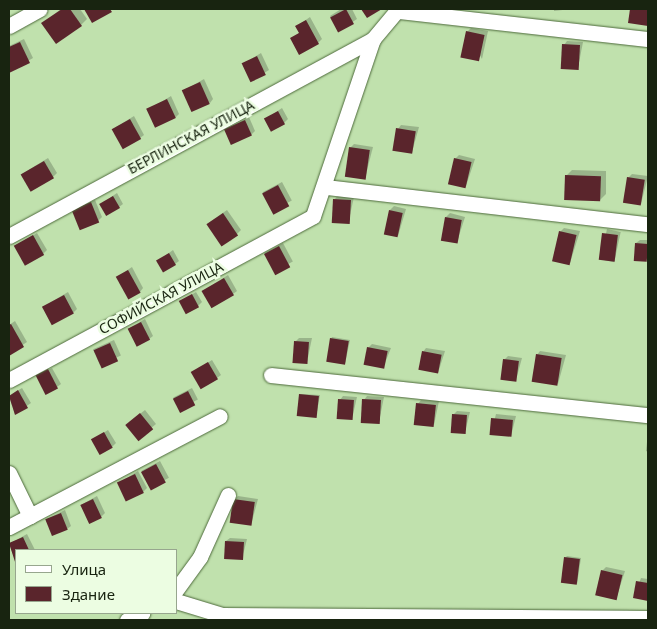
<!DOCTYPE html>
<html>
<head>
<meta charset="utf-8">
<style>
  body { margin:0 }
  #map { position:relative; width:657px; height:629px; overflow:hidden; background:#c0e1ad; font-family:"Noto Sans",sans-serif }
  div>[style] { position:absolute }
  [style*='--x'] { left:calc(var(--x)*1px); top:calc(var(--y)*1px); width:calc(var(--w)*1px); rotate:calc(var(--a)*1deg) }
  .shadow>* { inset:0; background:#0003; transform-origin:0 0 }
  .building>* { inset:0; background:#5a252c; transform-origin:0 0 }
  .roads { filter:drop-shadow(0 0 1px #4d6a3b) drop-shadow(0 0 1px #4d6a3b) }
  .minor>* { height:15px; margin:-7.5px; padding:0 7.5px; transform-origin:7.5px; border-radius:7.5px; background:#fff }
  span { translate:-50% -50%; white-space:nowrap; text-align:center; line-height:1.15; -webkit-text-stroke:5px #ecfde2; paint-order:stroke }
  .street-label { font-size:14px; color:#182410 }
  .frame { position:absolute; inset:0; border:10px solid #182410; pointer-events:none }
  .legend { position:absolute; left:15px; top:549px; width:162px; height:65px; box-sizing:border-box; background:#ecfde2; border:1px solid #97a68e; margin:0; padding:6px 9px; list-style:none; font-size:15px; color:#182410 }
  .legend li { display:flex; align-items:center; gap:10px; height:25px }
  .legend b { width:25px; border:1px solid #97a68e }
</style>
</head>
<body>
<div id="map">
  <div class="shadow">
    <div style="clip-path:polygon(61px 9px,80px 9px,87px 19px,81px 25px,43px 23px)"></div>
    <div style="clip-path:polygon(341px 9px,352px 9px,357px 19px,339px 31px,330px 16px)"></div>
    <div style="clip-path:polygon(554px 9px,571px 9px,554px 11px)"></div>
    <div style="clip-path:polygon(310px 17px,322px 39px,318px 43px,292px 39px,300px 32px,297px 26px)"></div>
    <div style="clip-path:polygon(471px 28px,488px 31px,482px 59px,467px 32px)"></div>
    <div style="clip-path:polygon(24px 39px,33px 58px,9px 72px,9px 46px)"></div>
    <div style="clip-path:polygon(567px 41px,583px 42px,578px 68px,564px 45px)"></div>
    <div style="clip-path:polygon(261px 53px,269px 70px,251px 81px,243px 64px)"></div>
    <div style="clip-path:polygon(204px 79px,213px 99px,210px 103px,183px 91px)"></div>
    <div style="clip-path:polygon(171px 96px,179px 114px,176px 117px,148px 110px)"></div>
    <div style="clip-path:polygon(282px 108px,288px 119px,284px 123px,266px 119px)"></div>
    <div style="clip-path:polygon(134px 116px,144px 135px,140px 138px,113px 129px)"></div>
    <div style="clip-path:polygon(249px 117px,255px 131px,251px 135px,226px 129px)"></div>
    <div style="clip-path:polygon(401px 125px,419px 127px,412px 152px,398px 129px)"></div>
    <div style="clip-path:polygon(354px 144px,373px 147px,365px 178px,350px 148px)"></div>
    <div style="clip-path:polygon(459px 155px,475px 159px,466px 186px,455px 159px)"></div>
    <div style="clip-path:polygon(48px 158px,57px 173px,53px 177px,22px 174px)"></div>
    <div style="clip-path:polygon(572px 170px,606px 171px,606px 194px,600px 200px,566px 176px)"></div>
    <div style="clip-path:polygon(632px 174px,648px 176px,641px 204px,628px 178px)"></div>
    <div style="left:282px;top:182px;width:21px;height:22px;rotate:62deg"></div>
    <div style="clip-path:polygon(117px 193px,123px 204px,119px 207px,101px 204px)"></div>
    <div style="clip-path:polygon(338px 195px,354px 197px,348px 224px,335px 199px)"></div>
    <div style="clip-path:polygon(95px 200px,102px 217px,98px 221px,74px 210px)"></div>
    <div style="clip-path:polygon(394px 206px,406px 209px,398px 236px,390px 210px)"></div>
    <div style="clip-path:polygon(227px 210px,241px 230px,237px 234px,207px 224px)"></div>
    <div style="clip-path:polygon(450px 213px,465px 217px,457px 242px,446px 217px)"></div>
    <div style="clip-path:polygon(564px 228px,580px 231px,570px 263px,560px 232px)"></div>
    <div style="left:607px;top:229px;width:14px;height:31px;rotate:12deg"></div>
    <div style="clip-path:polygon(37px 233px,47px 250px,43px 254px,15px 247px)"></div>
    <div style="clip-path:polygon(640px 240px,648px 240px,647px 260px,636px 243px)"></div>
    <div style="left:283px;top:243px;width:21px;height:21px;rotate:62deg"></div>
    <div style="clip-path:polygon(173px 250px,179px 261px,175px 264px,158px 261px)"></div>
    <div style="clip-path:polygon(132px 267px,143px 288px,140px 292px,117px 277px)"></div>
    <div style="clip-path:polygon(228px 275px,237px 291px,233px 294px,203px 291px)"></div>
    <div style="clip-path:polygon(68px 292px,77px 309px,73px 313px,43px 307px)"></div>
    <div style="clip-path:polygon(196px 292px,202px 302px,198px 306px,180px 302px)"></div>
    <div style="clip-path:polygon(145px 319px,153px 336px,149px 339px,128px 329px)"></div>
    <div style="clip-path:polygon(15px 321px,27px 342px,9px 354px,9px 325px)"></div>
    <div style="clip-path:polygon(332px 337px,350px 340px,345px 364px,331px 339px)"></div>
    <div style="clip-path:polygon(299px 338px,312px 338px,307px 362px,296px 341px)"></div>
    <div style="left:114px;top:340px;width:17px;height:23px;rotate:66deg"></div>
    <div style="clip-path:polygon(372px 344px,391px 348px,383px 368px,368px 348px)"></div>
    <div style="clip-path:polygon(426px 348px,445px 351px,438px 373px,423px 352px)"></div>
    <div style="clip-path:polygon(540px 351px,566px 355px,558px 384px,537px 355px)"></div>
    <div style="clip-path:polygon(508px 356px,522px 358px,516px 380px,504px 360px)"></div>
    <div style="clip-path:polygon(212px 360px,221px 375px,217px 378px,192px 373px)"></div>
    <div style="clip-path:polygon(52px 368px,61px 384px,57px 387px,37px 375px)"></div>
    <div style="clip-path:polygon(22px 388px,31px 403px,15px 414px,9px 396px)"></div>
    <div style="left:192px;top:388px;width:13px;height:21px;rotate:63deg"></div>
    <div style="clip-path:polygon(300px 394px,320px 395px,316px 417px)"></div>
    <div style="clip-path:polygon(343px 396px,357px 397px,352px 419px,340px 400px)"></div>
    <div style="clip-path:polygon(367px 396px,384px 397px,379px 422px,364px 400px)"></div>
    <div style="clip-path:polygon(421px 400px,439px 401px,434px 425px,418px 404px)"></div>
    <div style="clip-path:polygon(145px 410px,156px 424px,138px 439px,131px 421px)"></div>
    <div style="clip-path:polygon(457px 411px,470px 412px,465px 432px,453px 415px)"></div>
    <div style="clip-path:polygon(496px 414px,516px 416px,511px 436px,491px 434px)"></div>
    <div style="clip-path:polygon(108px 430px,116px 443px,112px 447px,92px 440px)"></div>
    <div style="clip-path:polygon(648px 433px,648px 452px,646px 451px)"></div>
    <div style="left:160px;top:461px;width:19px;height:21px;rotate:62deg"></div>
    <div style="clip-path:polygon(138px 471px,147px 488px,143px 492px,119px 483px)"></div>
    <div style="clip-path:polygon(97px 496px,105px 513px,101px 517px,81px 505px)"></div>
    <div style="clip-path:polygon(238px 496px,258px 499px,251px 525px,234px 500px)"></div>
    <div style="clip-path:polygon(65px 510px,71px 526px,67px 529px,47px 519px)"></div>
    <div style="clip-path:polygon(27px 534px,35px 550px,16px 550px,16px 562px,9px 544px)"></div>
    <div style="clip-path:polygon(230px 538px,247px 539px,242px 559px,226px 541px)"></div>
    <div style="clip-path:polygon(567px 556px,581px 558px,577px 584px,565px 558px)"></div>
    <div style="clip-path:polygon(606px 567px,625px 571px,616px 599px,602px 571px)"></div>
    <div style="clip-path:polygon(641px 578px,648px 579px,648px 600px,634px 597px)"></div>
  </div>
  <div class="building">
    <div style="clip-path:polygon(62px 9px,70px 9px,82px 26px,56px 44px,41px 23px)"></div>
    <div style="clip-path:polygon(84px 9px,110px 9px,112px 12px,92px 23px)"></div>
    <div style="left:346px;top:9px;width:17px;height:18px;rotate:62deg"></div>
    <div style="clip-path:polygon(361px 9px,382px 9px,367px 18px)"></div>
    <div style="clip-path:polygon(630px 9px,648px 9px,648px 26px,628px 23px)"></div>
    <div style="clip-path:polygon(306px 20px,319px 44px,299px 55px,290px 38px,299px 33px,295px 26px)"></div>
    <div style="left:466px;top:31px;width:19px;height:27px;rotate:12deg"></div>
    <div style="clip-path:polygon(20px 42px,30px 63px,9px 73px,9px 47px)"></div>
    <div style="left:562px;top:44px;width:18px;height:25px;rotate:3deg"></div>
    <div style="left:257px;top:56px;width:21px;height:17px;rotate:65deg"></div>
    <div style="left:200px;top:82px;width:24px;height:20px;rotate:66deg"></div>
    <div style="left:167px;top:99px;width:21px;height:23px;rotate:65deg"></div>
    <div style="left:278px;top:111px;width:15px;height:16px;rotate:62deg"></div>
    <div style="left:130px;top:119px;width:23px;height:21px;rotate:61deg"></div>
    <div style="left:245px;top:120px;width:17px;height:23px;rotate:66deg"></div>
    <div style="left:396px;top:128px;width:20px;height:23px;rotate:9deg"></div>
    <div style="left:349px;top:147px;width:21px;height:30px;rotate:8deg"></div>
    <div style="left:454px;top:158px;width:18px;height:27px;rotate:13deg"></div>
    <div style="left:44px;top:161px;width:20px;height:27px;rotate:60deg"></div>
    <div style="left:565px;top:175px;width:36px;height:25px;rotate:2deg"></div>
    <div style="left:627px;top:177px;width:18px;height:26px;rotate:9deg"></div>
    <div style="left:278px;top:185px;width:24px;height:18px;rotate:62deg"></div>
    <div style="left:113px;top:196px;width:14px;height:16px;rotate:60deg"></div>
    <div style="left:333px;top:199px;width:18px;height:24px;rotate:3deg"></div>
    <div style="left:91px;top:202px;width:22px;height:21px;rotate:68deg"></div>
    <div style="left:389px;top:210px;width:14px;height:25px;rotate:12deg"></div>
    <div style="left:223px;top:213px;width:27px;height:20px;rotate:56deg"></div>
    <div style="left:445px;top:217px;width:17px;height:24px;rotate:10deg"></div>
    <div style="left:559px;top:231px;width:18px;height:31px;rotate:13deg"></div>
    <div style="left:602px;top:233px;width:16px;height:27px;rotate:7deg"></div>
    <div style="left:33px;top:235px;width:23px;height:22px;rotate:61deg"></div>
    <div style="left:635px;top:243px;width:13px;height:18px;rotate:4deg"></div>
    <div style="left:279px;top:246px;width:24px;height:17px;rotate:62deg"></div>
    <div style="left:169px;top:253px;width:14px;height:15px;rotate:60deg"></div>
    <div style="left:128px;top:270px;width:26px;height:14px;rotate:61deg"></div>
    <div style="left:224px;top:278px;width:20px;height:26px;rotate:60deg"></div>
    <div style="left:192px;top:294px;width:15px;height:15px;rotate:62deg"></div>
    <div style="left:64px;top:295px;width:21px;height:25px;rotate:62deg"></div>
    <div style="left:141px;top:322px;width:20px;height:15px;rotate:63deg"></div>
    <div style="clip-path:polygon(11px 324px,24px 347px,9px 356px,9px 325px)"></div>
    <div style="left:330px;top:338px;width:19px;height:24px;rotate:9deg"></div>
    <div style="left:294px;top:341px;width:15px;height:22px;rotate:4deg"></div>
    <div style="left:110px;top:343px;width:20px;height:18px;rotate:66deg"></div>
    <div style="left:367px;top:347px;width:21px;height:18px;rotate:11deg"></div>
    <div style="left:422px;top:351px;width:20px;height:19px;rotate:11deg"></div>
    <div style="left:536px;top:354px;width:26px;height:28px;rotate:9deg"></div>
    <div style="left:503px;top:359px;width:16px;height:21px;rotate:7deg"></div>
    <div style="left:208px;top:362px;width:20px;height:20px;rotate:60deg"></div>
    <div style="left:48px;top:369px;width:22px;height:14px;rotate:63deg"></div>
    <div style="clip-path:polygon(18px 390px,28px 408px,15px 415px,9px 396px)"></div>
    <div style="left:188px;top:391px;width:16px;height:17px;rotate:63deg"></div>
    <div style="left:299px;top:394px;width:20px;height:22px;rotate:6deg"></div>
    <div style="left:338px;top:399px;width:16px;height:20px;rotate:4deg"></div>
    <div style="left:362px;top:399px;width:19px;height:24px;rotate:3deg"></div>
    <div style="left:416px;top:403px;width:20px;height:22px;rotate:6deg"></div>
    <div style="left:140px;top:413px;width:21px;height:19px;rotate:51deg"></div>
    <div style="left:452px;top:414px;width:15px;height:19px;rotate:4deg"></div>
    <div style="left:491px;top:418px;width:22px;height:17px;rotate:5deg"></div>
    <div style="left:104px;top:432px;width:18px;height:15px;rotate:61deg"></div>
    <div style="left:156px;top:464px;width:21px;height:17px;rotate:62deg"></div>
    <div style="left:135px;top:474px;width:21px;height:20px;rotate:65deg"></div>
    <div style="left:93px;top:499px;width:21px;height:14px;rotate:65deg"></div>
    <div style="left:233px;top:499px;width:22px;height:24px;rotate:8deg"></div>
    <div style="left:61px;top:513px;width:18px;height:17px;rotate:68deg"></div>
    <div style="clip-path:polygon(23px 537px,29px 550px,16px 550px,16px 565px,9px 543px)"></div>
    <div style="left:225px;top:541px;width:19px;height:18px;rotate:3deg"></div>
    <div style="left:564px;top:557px;width:16px;height:26px;rotate:7deg"></div>
    <div style="left:601px;top:570px;width:22px;height:26px;rotate:13deg"></div>
    <div style="clip-path:polygon(636px 581px,648px 583px,648px 601px,633px 598px)"></div>
  </div>
  <div class="roads">
    <div class="minor">
      <div style="--x:398;--y:11;--w:252;--a:6.4"></div>
      <div style="--x:9;--y:26;--w:35;--a:-29"></div>
      <div style="--x:326;--y:187;--w:324;--a:6.6"></div>
      <div style="--x:9;--y:236;--w:414;--a:-28.4"></div>
      <div style="--x:271;--y:375;--w:379;--a:6.1"></div>
      <div style="--x:9;--y:380;--w:345;--a:-28.3"></div>
      <div style="--x:313;--y:216;--w:187;--a:-71.3"></div>
      <div style="--x:373;--y:39;--w:39;--a:-50"></div>
      <div style="--x:9;--y:473;--w:48;--a:64"></div>
      <div style="--x:9;--y:527;--w:238;--a:-27.7"></div>
      <div style="--x:176;--y:590;--w:41;--a:-54"></div>
      <div style="--x:200;--y:557;--w:68;--a:-65.7"></div>
      <div style="--x:176;--y:601;--w:48;--a:16.9"></div>
      <div style="--x:222;--y:615;--w:426;--a:0.4"></div>
      <div style="--x:127;--y:620;--w:17;--a:-25"></div>
    </div>
  </div>
  <div class="street-label">
    <span style="left:191px;top:137px;rotate:-28deg">БЕРЛИНСКАЯ УЛИЦА</span>
    <span style="left:161px;top:298px;rotate:-28deg">СОФИЙСКАЯ УЛИЦА</span>
  </div>
  <div class="frame"></div>
  <ul class="legend">
  <li><b style="height:6px;background:#fff"></b>Улица</li>
  <li><b style="height:14px;background:#5a252c"></b>Здание</li>
  </ul>
</div>
</body>
</html>
